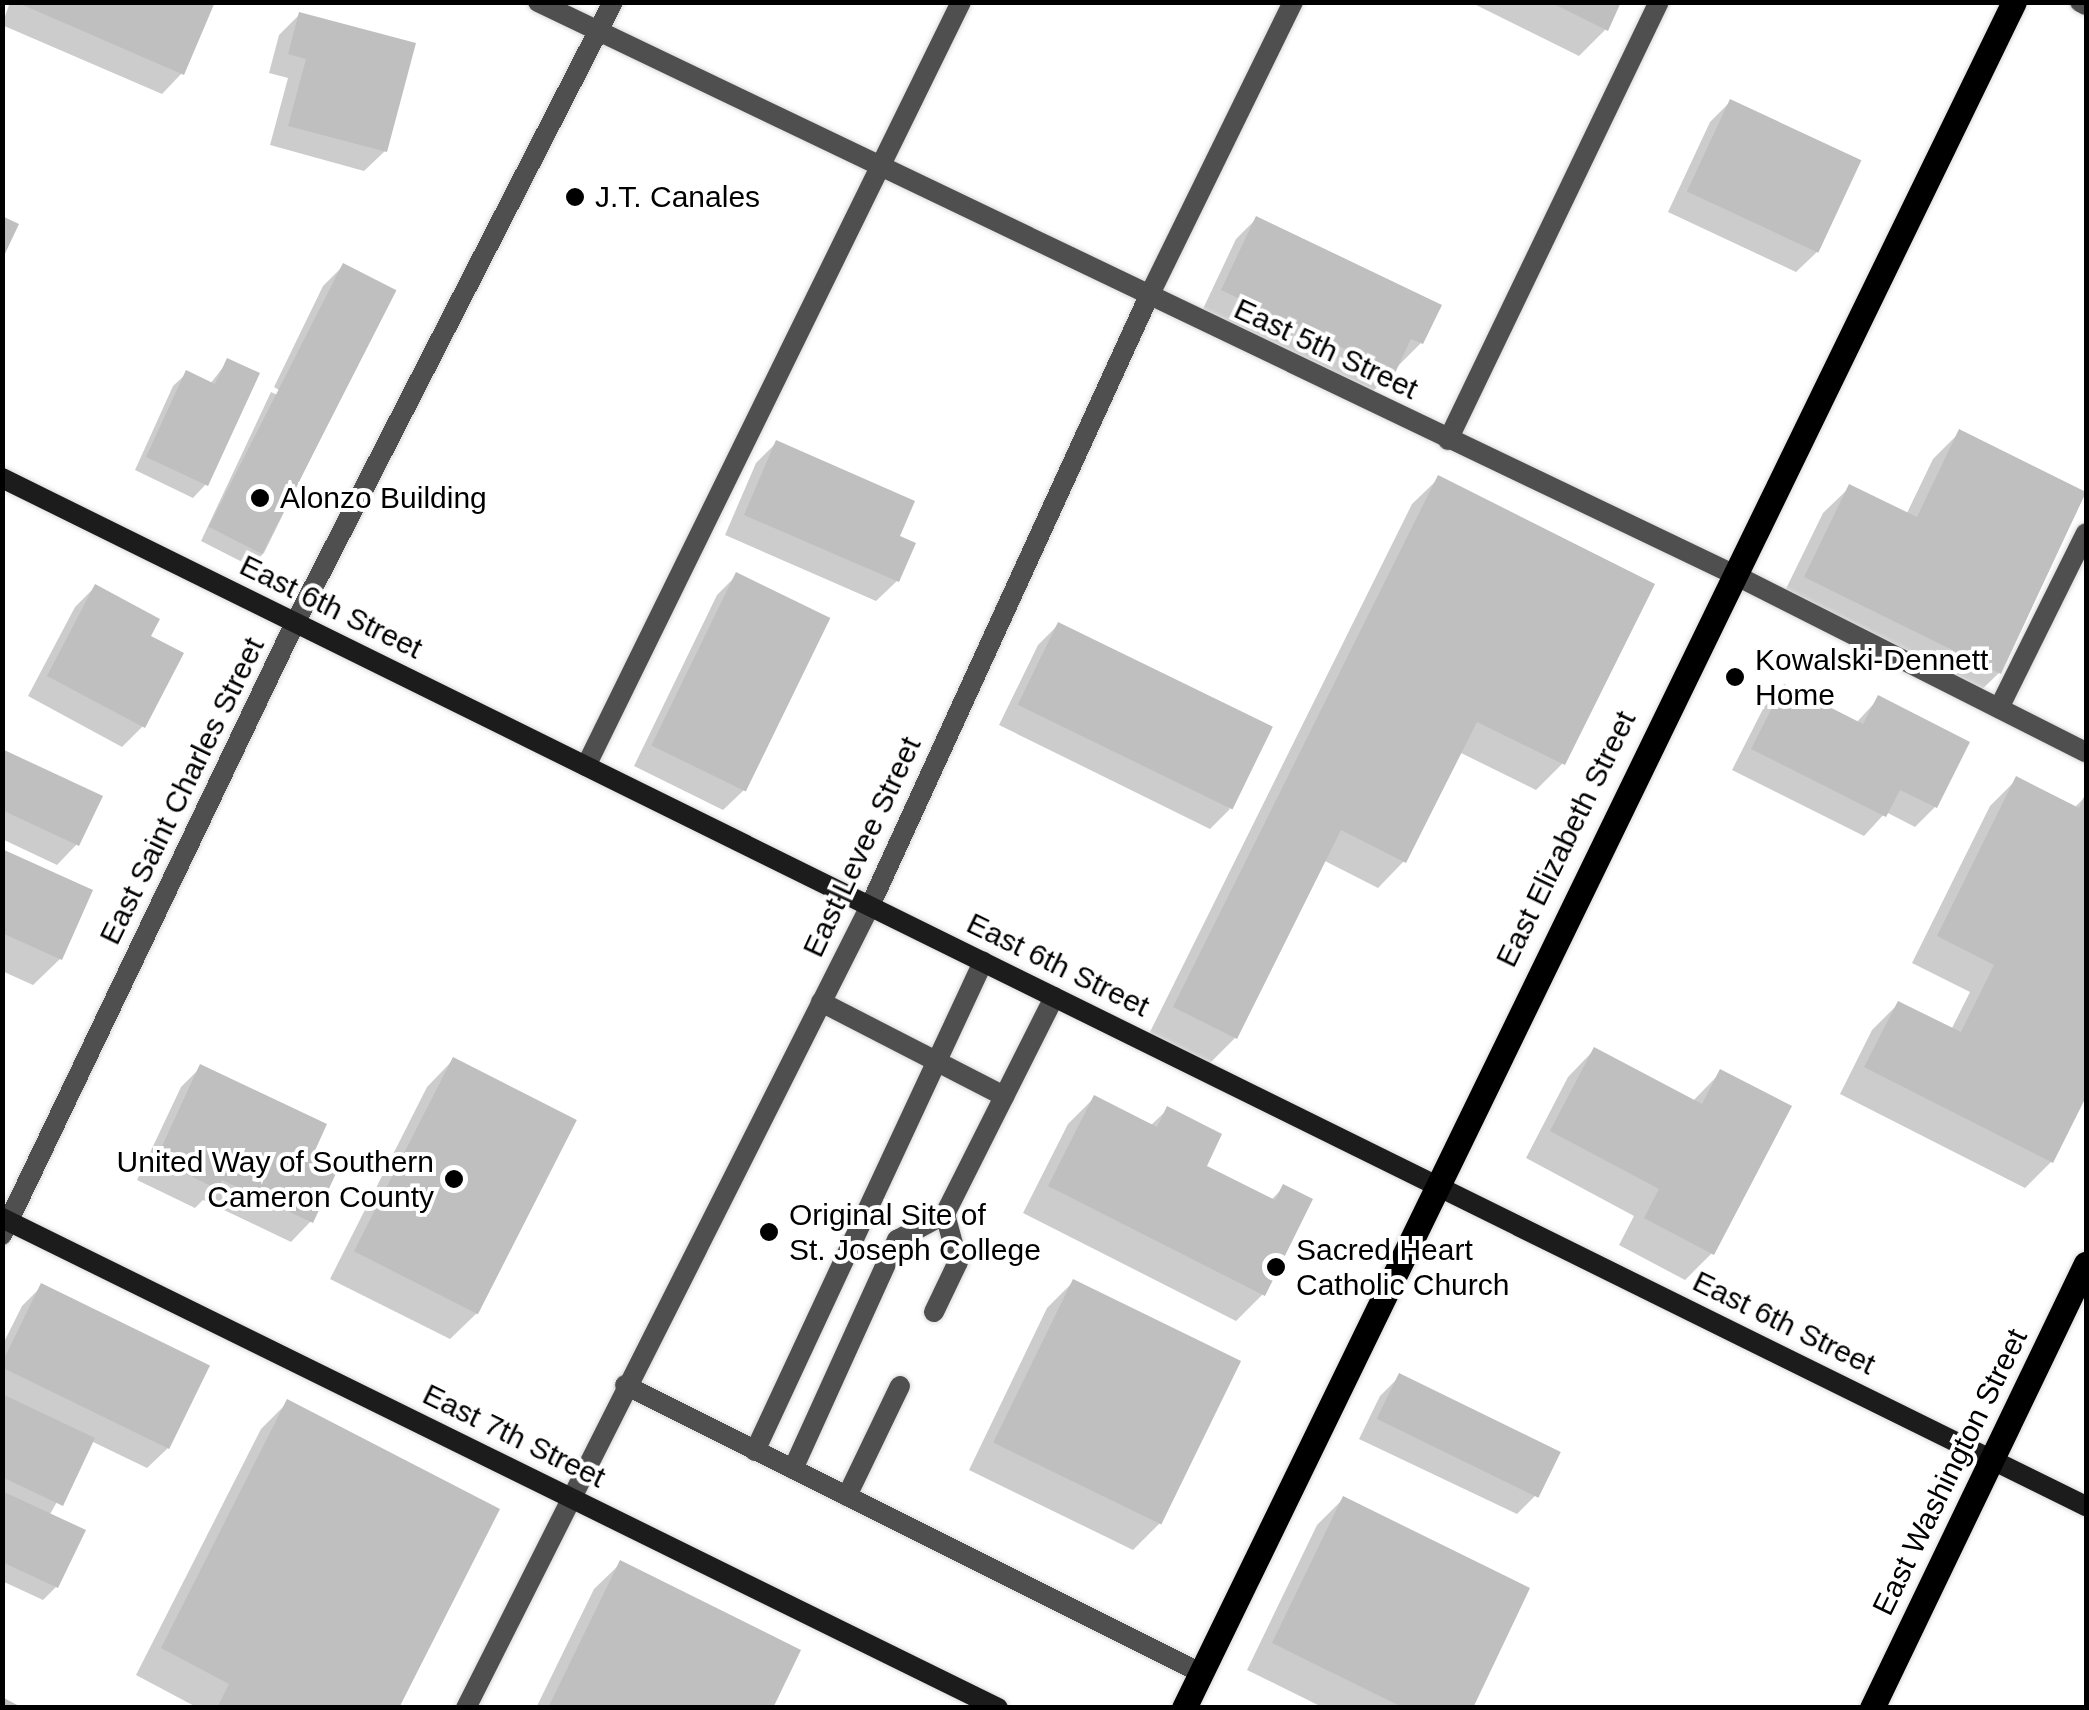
<!DOCTYPE html>
<html>
<head>
<meta charset="utf-8">
<style>
  body { margin:0 }
  #map { position:relative; width:2089px; height:1710px; overflow:hidden; background:#fff; font-family:Helvetica,sans-serif }
  div>[style] { position:absolute }
  [style*='--x'] { left:calc(var(--x)*1px); top:calc(var(--y)*1px); width:calc(var(--w)*1px); rotate:calc(var(--a)*1deg) }
  .shadow>* { inset:0; background:#0003 }
  .building>* { inset:0; background:#bfbfbf; transform-origin:0 0 }
  .roads { filter:drop-shadow(0 0 2px #dbdbdb) drop-shadow(0 0 2px #dbdbdb) }
  .service>* { height:20px; margin:-10px; padding:0 10px; transform-origin:10px; border-radius:10px; background:#4f4f4f }
  .minor>* { height:20px; margin:-10px; padding:0 10px; transform-origin:10px; border-radius:10px; background:#4f4f4f }
  .tertiary>* { height:20px; margin:-10px; padding:0 10px; transform-origin:10px; border-radius:10px; background:#4f4f4f }
  .secondary>* { height:20px; margin:-10px; padding:0 10px; transform-origin:10px; border-radius:10px; background:#1c1c1c }
  .primary>* { height:25px; margin:-12.5px; padding:0 12.5px; transform-origin:12.5px; border-radius:12.5px; background:#000 }
  .dots>* { width:28px; height:28px; translate:-50% -50%; box-sizing:border-box; border:5px solid #fff; border-radius:50% }
  span { translate:-50% -50%; white-space:nowrap; text-align:center; line-height:1.15; -webkit-text-stroke:8px #fff; paint-order:stroke }
  .poi-label { font-size:30px; color:#000 }
  .left { translate:0 -50%; text-align:left }
  .right { translate:-100% -50%; text-align:right }
  .street-label { font-size:30px; color:#000 }
  .frame { position:absolute; inset:0; border:5px solid #000; pointer-events:none }
</style>
</head>
<body>
<div id="map">
  <div class="shadow">
    <div style="clip-path:polygon(10px 2px,213px 2px,182px 73px,162px 94px,2px 25px)"></div>
    <div style="clip-path:polygon(1470px 2px,1618px 2px,1606px 29px,1579px 56px)"></div>
    <div style="clip-path:polygon(299px 15px,385px 151px,364px 171px,270px 145px,288px 78px,269px 73px,279px 35px)"></div>
    <div style="clip-path:polygon(1730px 102px,1858px 161px,1817px 252px,1796px 272px,1668px 212px,1710px 122px)"></div>
    <div style="clip-path:polygon(1256px 219px,1421px 343px,1372px 392px,1202px 311px,1236px 239px)"></div>
    <div style="clip-path:polygon(343px 266px,393px 291px,264px 553px,250px 566px,201px 541px,271px 392px,327px 419px,274px 387px,323px 286px)"></div>
    <div style="clip-path:polygon(228px 361px,206px 484px,193px 498px,135px 470px,173px 386px,187px 373px,210px 384px)"></div>
    <div style="clip-path:polygon(1960px 432px,2085px 494px,1999px 673px,1972px 699px,1779px 603px,1823px 513px,1850px 487px,1906px 515px,1933px 459px)"></div>
    <div style="clip-path:polygon(776px 443px,896px 538px,897px 581px,876px 601px,725px 535px,756px 463px)"></div>
    <div style="clip-path:polygon(1439px 478px,1652px 585px,1562px 764px,1536px 790px,1459px 752px,1404px 861px,1378px 888px,1323px 860px,1235px 1038px,1209px 1064px,1149px 1034px,1412px 504px)"></div>
    <div style="clip-path:polygon(737px 575px,744px 790px,723px 810px,634px 766px,717px 595px)"></div>
    <div style="clip-path:polygon(95px 587px,148px 637px,143px 726px,122px 747px,28px 696px,75px 607px)"></div>
    <div style="clip-path:polygon(1058px 625px,1230px 809px,1210px 829px,999px 725px,1038px 645px)"></div>
    <div style="clip-path:polygon(1784px 687px,1856px 723px,1879px 698px,1935px 807px,1915px 827px,1886px 812px,1864px 836px,1732px 770px,1764px 707px)"></div>
    <div style="clip-path:polygon(2px 752px,77px 844px,57px 865px,2px 839px)"></div>
    <div style="clip-path:polygon(2017px 779px,2074px 808px,2086px 796px,2086px 1091px,2051px 1162px,2025px 1188px,1840px 1094px,1872px 1030px,1898px 1004px,1951px 1030px,1970px 992px,1912px 963px,1990px 806px)"></div>
    <div style="clip-path:polygon(2px 851px,60px 959px,33px 985px,2px 971px)"></div>
    <div style="clip-path:polygon(1594px 1050px,1692px 1102px,1721px 1072px,1712px 1253px,1685px 1280px,1619px 1245px,1634px 1216px,1526px 1158px,1568px 1077px)"></div>
    <div style="clip-path:polygon(453px 1060px,573px 1121px,477px 1313px,450px 1339px,330px 1279px,427px 1087px)"></div>
    <div style="clip-path:polygon(201px 1067px,310px 1156px,311px 1221px,291px 1242px,203px 1200px,195px 1208px,137px 1180px,181px 1087px)"></div>
    <div style="clip-path:polygon(1094px 1098px,1150px 1126px,1168px 1109px,1203px 1167px,1270px 1201px,1284px 1187px,1263px 1294px,1236px 1321px,1023px 1213px,1068px 1124px)"></div>
    <div style="clip-path:polygon(1073px 1282px,1237px 1362px,1159px 1524px,1133px 1550px,969px 1470px,1047px 1308px)"></div>
    <div style="clip-path:polygon(42px 1286px,168px 1448px,147px 1468px,91px 1441px,49px 1516px,56px 1587px,43px 1600px,2px 1581px,2px 1346px,22px 1306px)"></div>
    <div style="clip-path:polygon(1400px 1376px,1537px 1494px,1517px 1514px,1359px 1439px,1380px 1396px)"></div>
    <div style="clip-path:polygon(288px 1402px,397px 1708px,198px 1708px,136px 1675px,261px 1429px)"></div>
    <div style="clip-path:polygon(1343px 1499px,1470px 1708px,1324px 1708px,1247px 1670px,1317px 1525px)"></div>
    <div style="clip-path:polygon(621px 1563px,771px 1708px,536px 1708px,594px 1589px)"></div>
  </div>
  <div class="building">
    <div style="clip-path:polygon(16px 2px,215px 2px,184px 75px)"></div>
    <div style="clip-path:polygon(1550px 2px,1621px 2px,1608px 31px)"></div>
    <div style="clip-path:polygon(299px 12px,416px 43px,387px 152px,288px 126px,306px 59px,288px 54px)"></div>
    <div style="left:1730px;top:99px;width:145px;height:102px;rotate:25deg"></div>
    <div style="clip-path:polygon(2px 216px,19px 224px,2px 260px)"></div>
    <div style="clip-path:polygon(1256px 216px,1442px 305px,1423px 344px,1411px 339px,1395px 373px,1221px 290px)"></div>
    <div style="left:343px;top:263px;width:60px;height:296px;rotate:27deg"></div>
    <div style="clip-path:polygon(227px 358px,260px 373px,208px 486px,146px 457px,186px 370px,215px 384px)"></div>
    <div style="clip-path:polygon(1959px 429px,2086px 492px,2001px 674px,1804px 577px,1849px 484px,1917px 517px)"></div>
    <div style="clip-path:polygon(776px 440px,915px 501px,900px 536px,916px 543px,899px 582px,744px 515px)"></div>
    <div style="clip-path:polygon(1438px 475px,1655px 584px,1565px 765px,1477px 722px,1406px 863px,1341px 830px,1237px 1039px,1173px 1007px)"></div>
    <div style="left:736px;top:572px;width:105px;height:193px;rotate:26deg"></div>
    <div style="clip-path:polygon(95px 584px,160px 619px,151px 636px,184px 653px,145px 728px,47px 676px)"></div>
    <div style="left:1058px;top:622px;width:239px;height:92px;rotate:26deg"></div>
    <div style="clip-path:polygon(1784px 684px,1863px 724px,1878px 695px,1970px 742px,1937px 808px,1900px 790px,1886px 817px,1751px 749px)"></div>
    <div style="clip-path:polygon(2px 749px,103px 796px,79px 846px,2px 810px)"></div>
    <div style="clip-path:polygon(2016px 776px,2079px 808px,2086px 792px,2086px 1097px,2053px 1163px,1864px 1067px,1898px 1001px,1961px 1032px,1994px 965px,1937px 936px)"></div>
    <div style="clip-path:polygon(2px 849px,93px 890px,62px 960px,2px 933px)"></div>
    <div style="clip-path:polygon(1594px 1047px,1702px 1104px,1720px 1069px,1792px 1106px,1714px 1255px,1644px 1218px,1659px 1189px,1550px 1131px)"></div>
    <div style="left:453px;top:1057px;width:139px;height:218px;rotate:27deg"></div>
    <div style="clip-path:polygon(200px 1064px,327px 1124px,313px 1155px,339px 1167px,313px 1223px,222px 1180px,217px 1189px,156px 1159px)"></div>
    <div style="clip-path:polygon(1094px 1095px,1157px 1127px,1167px 1106px,1222px 1134px,1207px 1166px,1275px 1200px,1283px 1184px,1313px 1199px,1265px 1296px,1048px 1186px)"></div>
    <div style="left:1073px;top:1279px;width:187px;height:182px;rotate:26deg"></div>
    <div style="left:41px;top:1283px;width:188px;height:93px;rotate:26deg"></div>
    <div style="left:1399px;top:1373px;width:180px;height:51px;rotate:26deg"></div>
    <div style="clip-path:polygon(2px 1394px,95px 1438px,63px 1506px,2px 1477px)"></div>
    <div style="clip-path:polygon(287px 1399px,500px 1509px,399px 1708px,217px 1708px,229px 1684px,161px 1648px)"></div>
    <div style="clip-path:polygon(2px 1491px,86px 1530px,58px 1588px,2px 1562px)"></div>
    <div style="clip-path:polygon(1343px 1496px,1530px 1588px,1473px 1708px,1404px 1708px,1272px 1643px)"></div>
    <div style="clip-path:polygon(620px 1560px,801px 1650px,773px 1708px,548px 1708px)"></div>
    <div style="clip-path:polygon(2px 1697px,23px 1708px,2px 1708px)"></div>
  </div>
  <div class="roads">
    <div class="service">
      <div style="--x:1448;--y:440;--w:486;--a:-64.3"></div>
      <div style="--x:1999;--y:708;--w:195;--a:-63.6"></div>
      <div style="--x:586;--y:766;--w:851;--a:-63.86"></div>
      <div style="--x:821;--y:1002;--w:206;--a:27.2"></div>
      <div style="--x:934;--y:1312;--w:55;--a:-64.4"></div>
      <div style="--x:958;--y:1262;--w:50;--a:-105.2"></div>
      <div style="--x:625;--y:1385;--w:644;--a:26.57"></div>
      <div style="--x:755;--y:1451;--w:540;--a:-65"></div>
      <div style="--x:793;--y:1469;--w:252;--a:-65.6"></div>
      <div style="--x:897;--y:1240;--w:55;--a:-28.4"></div>
      <div style="--x:945;--y:1214;--w:243;--a:-63.3"></div>
      <div style="--x:847;--y:1496;--w:122;--a:-64.3"></div>
    </div>
    <div class="minor">
      <div style="--x:538;--y:2;--w:1323;--a:25.58"></div>
      <div style="--x:1731;--y:573;--w:398;--a:26.8"></div>
      <div style="--x:2080;--y:2;--w:7;--a:27"></div>
    </div>
    <div class="tertiary">
      <div style="--x:2;--y:1235;--w:679;--a:-64.42"></div>
      <div style="--x:295;--y:623;--w:698;--a:-62.88"></div>
      <div style="--x:466;--y:1708;--w:898;--a:-63.26"></div>
      <div style="--x:870;--y:906;--w:669;--a:-65.43"></div>
      <div style="--x:1148;--y:298;--w:330;--a:-63.9"></div>
    </div>
    <div class="secondary">
      <div style="--x:2;--y:478;--w:2324;--a:26.26"></div>
      <div style="--x:2;--y:1218;--w:1110;--a:26.2"></div>
    </div>
    <div class="primary">
      <div style="--x:1184;--y:1708;--w:1897;--a:-64.06"></div>
      <div style="--x:1872;--y:1708;--w:493;--a:-64.3"></div>
    </div>
  </div>
  <div class="dots">
    <div style="left:575px;top:197px;background:#000"></div>
    <div style="left:260px;top:498px;background:#000"></div>
    <div style="left:1735px;top:677px;background:#000"></div>
    <div style="left:454px;top:1179px;background:#000"></div>
    <div style="left:769px;top:1232px;background:#000"></div>
    <div style="left:1276px;top:1267px;background:#000"></div>
  </div>
  <div class="poi-label">
    <span class="left" style="left:595px;top:197px">J.T. Canales</span>
    <span class="left" style="left:280px;top:498px">Alonzo Building</span>
    <span class="left" style="left:1755px;top:677px">Kowalski-Dennett<br>Home</span>
    <span class="right" style="left:434px;top:1179px">United Way of Southern<br>Cameron County</span>
    <span class="left" style="left:789px;top:1232px">Original Site of<br>St. Joseph College</span>
    <span class="left" style="left:1296px;top:1267px">Sacred Heart<br>Catholic Church</span>
  </div>
  <div class="street-label">
    <span style="left:1326px;top:349px;rotate:25deg">East 5th Street</span>
    <span style="left:331px;top:607px;rotate:26deg">East 6th Street</span>
    <span style="left:182px;top:791px;rotate:-64deg">East Saint Charles Street</span>
    <span style="left:1566px;top:839px;rotate:-64deg">East Elizabeth Street</span>
    <span style="left:862px;top:847px;rotate:-65deg">East Levee Street</span>
    <span style="left:1058px;top:965px;rotate:26deg">East 6th Street</span>
    <span style="left:1784px;top:1323px;rotate:26deg">East 6th Street</span>
    <span style="left:514px;top:1436px;rotate:26deg">East 7th Street</span>
    <span style="left:1950px;top:1472px;rotate:-64deg">East Washington Street</span>
  </div>
  <div class="frame"></div>
</div>
</body>
</html>
